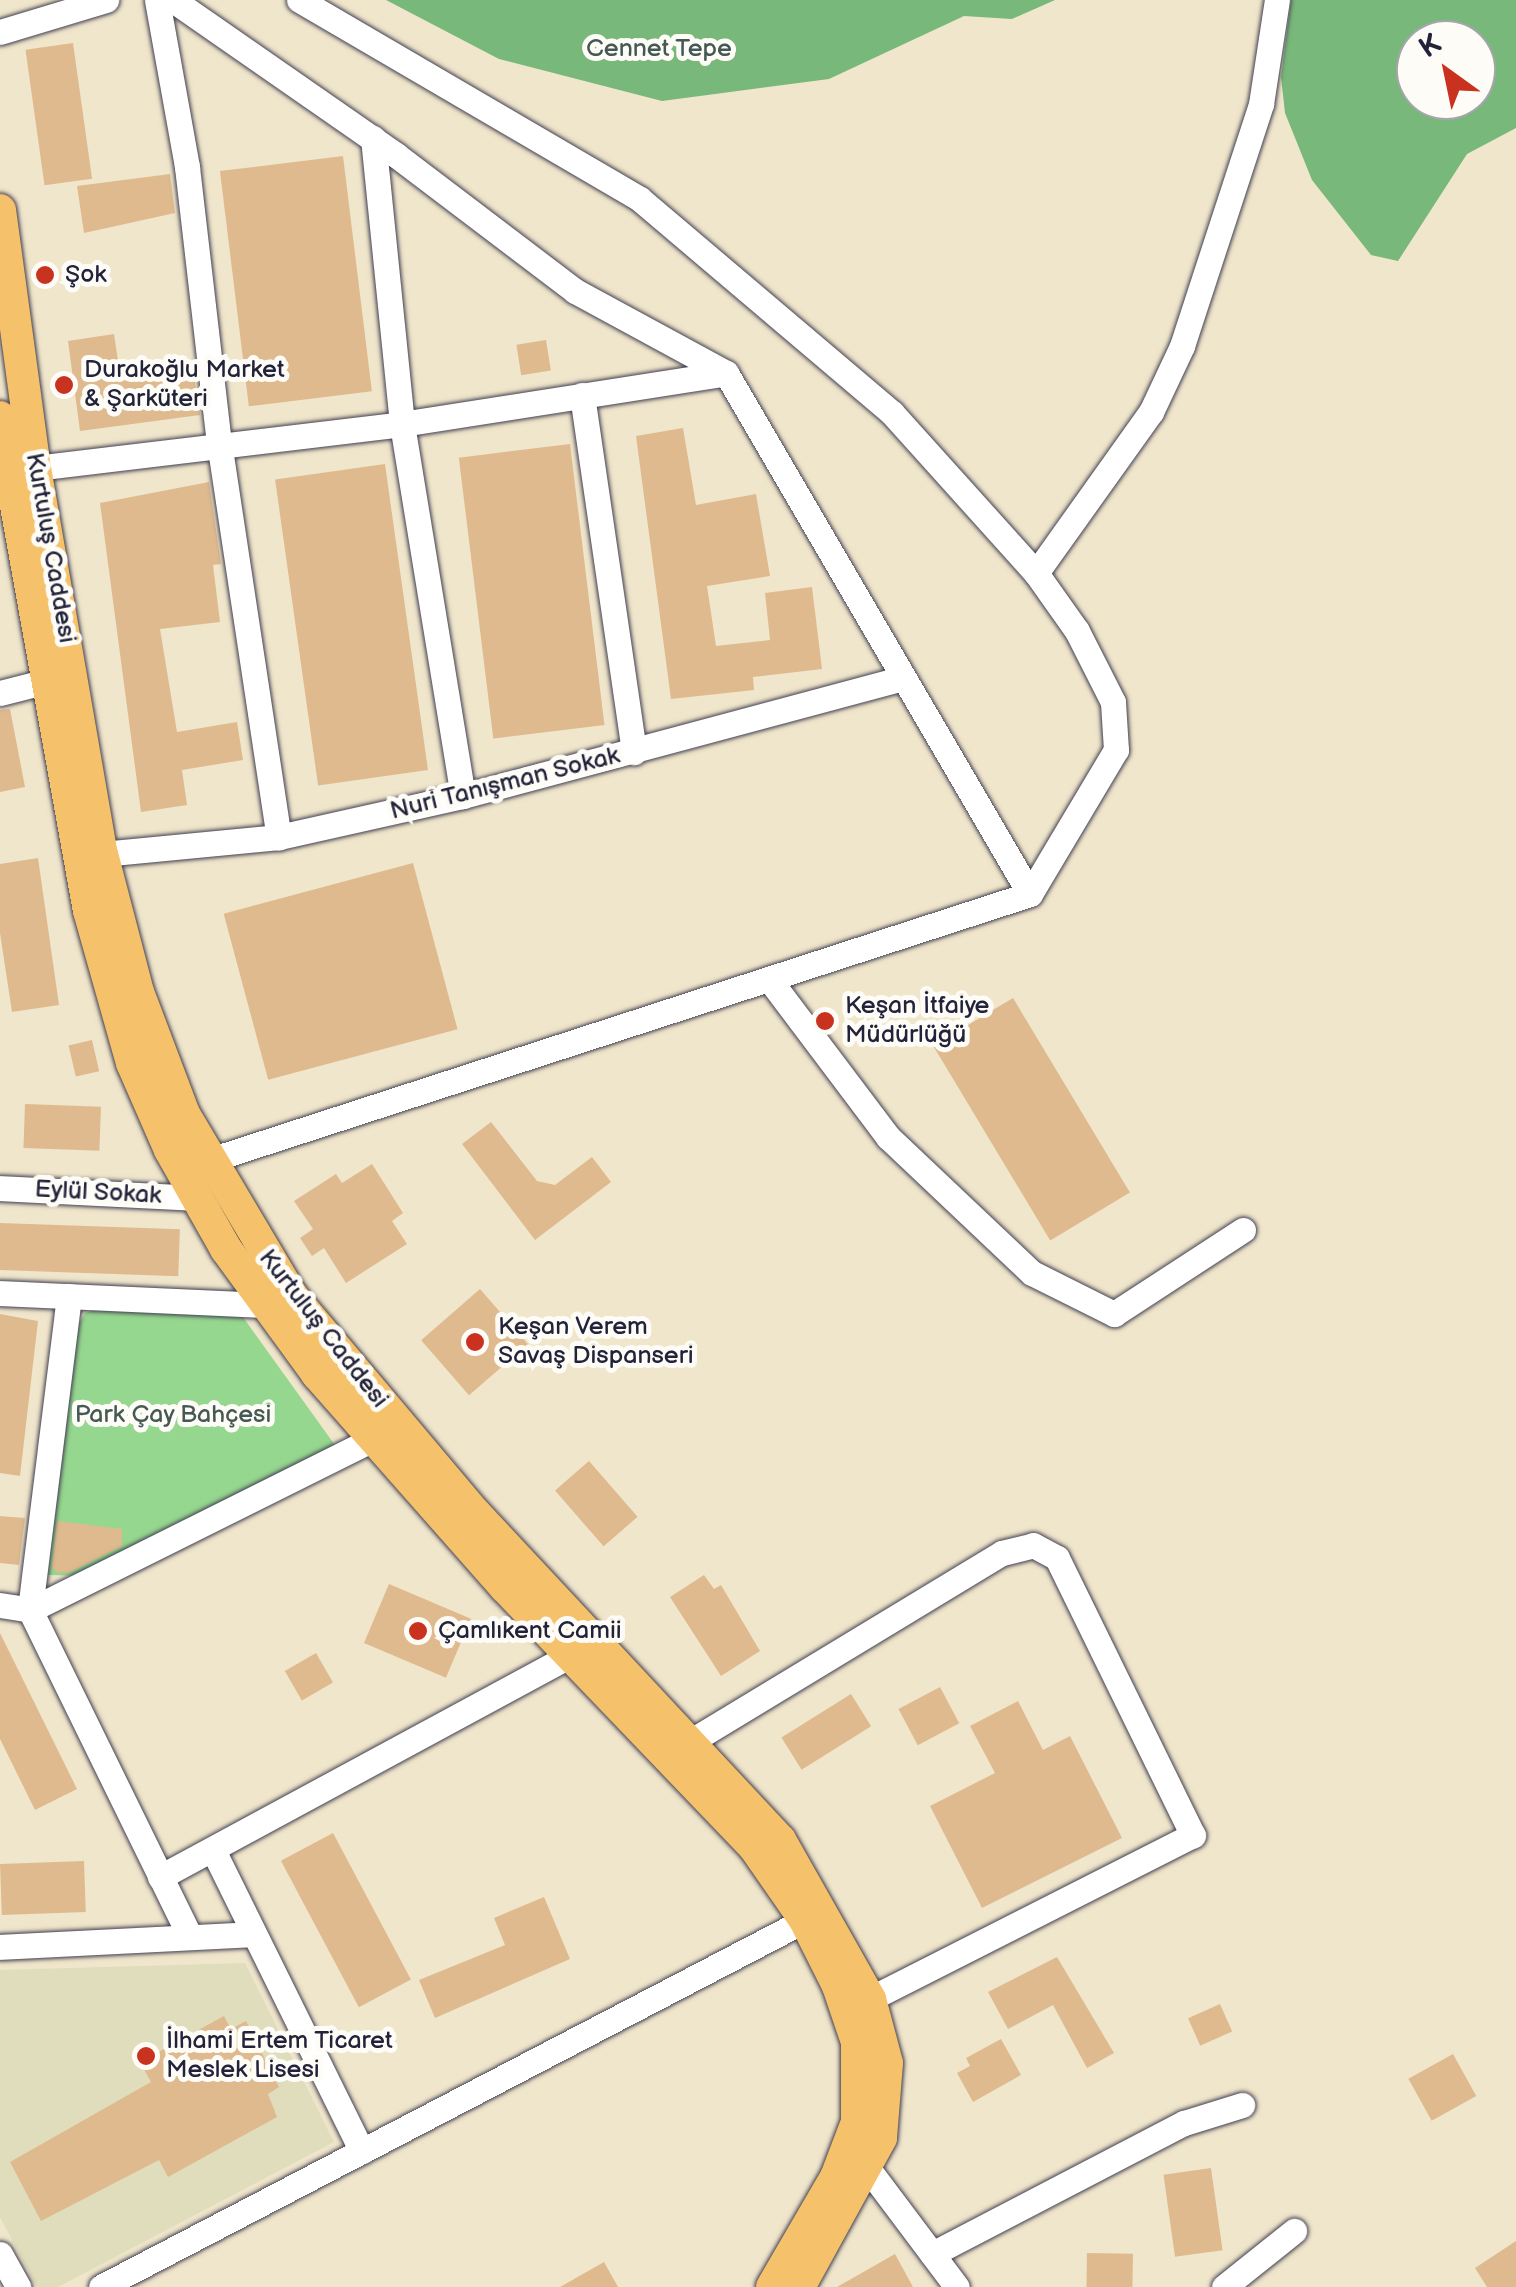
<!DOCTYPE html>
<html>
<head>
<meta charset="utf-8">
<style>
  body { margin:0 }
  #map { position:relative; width:1516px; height:2287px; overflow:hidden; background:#f0e6cb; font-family:"Balsamiq Sans",sans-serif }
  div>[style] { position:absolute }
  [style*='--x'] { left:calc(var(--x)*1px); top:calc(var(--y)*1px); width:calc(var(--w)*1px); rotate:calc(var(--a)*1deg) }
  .built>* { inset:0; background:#dfddbb }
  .green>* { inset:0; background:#96d78f }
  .forest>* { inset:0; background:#78b87a }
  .building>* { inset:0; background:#dfba8f; transform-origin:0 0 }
  .roads { filter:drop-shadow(0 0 2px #413f51) drop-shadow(0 0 2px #413f51) }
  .minor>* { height:25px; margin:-12.5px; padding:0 12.5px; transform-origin:12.5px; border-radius:12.5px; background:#fff }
  .major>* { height:32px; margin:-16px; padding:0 16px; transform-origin:16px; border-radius:16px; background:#f5c16b }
  .dots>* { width:28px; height:28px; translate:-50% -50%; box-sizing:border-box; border:5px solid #fdfcf7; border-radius:50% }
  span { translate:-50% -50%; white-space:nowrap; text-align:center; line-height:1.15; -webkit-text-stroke:10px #fdfcf7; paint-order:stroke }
  .park-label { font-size:25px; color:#455854 }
  .poi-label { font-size:25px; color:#22223b }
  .left { translate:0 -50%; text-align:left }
  .street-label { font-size:25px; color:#22223b }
  .north { position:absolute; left:1396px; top:20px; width:100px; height:100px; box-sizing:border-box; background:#fdfcf7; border:2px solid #a5a5ac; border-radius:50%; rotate:327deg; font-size:28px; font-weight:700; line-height:40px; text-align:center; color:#22223b }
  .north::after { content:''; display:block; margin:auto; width:35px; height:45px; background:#c8321e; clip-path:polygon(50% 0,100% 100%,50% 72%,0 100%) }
</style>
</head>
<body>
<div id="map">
  <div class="built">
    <div style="clip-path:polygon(245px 1963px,334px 2142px,58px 2287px,37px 2287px,0 2217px,0 1970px)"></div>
  </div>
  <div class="green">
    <div style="clip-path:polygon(104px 1307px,240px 1313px,337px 1448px,85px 1576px,48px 1575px,77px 1327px,85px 1313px)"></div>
  </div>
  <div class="forest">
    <div style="clip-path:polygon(386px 0,1055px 0,1012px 19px,964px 16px,829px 79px,662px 101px,499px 59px)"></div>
    <div style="clip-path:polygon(evenodd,1291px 0,1516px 0,1516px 128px,1467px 154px,1398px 261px,1371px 255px,1312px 180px,1285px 113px,1281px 77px,1291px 0,1416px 40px,1476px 40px,1476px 100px,1416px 100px,1416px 40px)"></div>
  </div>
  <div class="building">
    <div style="left:73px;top:43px;width:137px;height:48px;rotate:82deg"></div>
    <div style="left:343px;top:156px;width:237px;height:124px;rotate:83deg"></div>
    <div style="clip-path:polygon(170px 174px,175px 213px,84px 233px,77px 186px)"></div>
    <div style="clip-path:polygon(114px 334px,121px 381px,193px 370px,200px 415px,80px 431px,68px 341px)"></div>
    <div style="left:546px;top:340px;width:31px;height:30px;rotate:81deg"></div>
    <div style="clip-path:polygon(683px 428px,696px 505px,756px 494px,770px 576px,707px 586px,716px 646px,770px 640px,765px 593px,812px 587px,822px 669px,753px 677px,754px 690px,671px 699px,636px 436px)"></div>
    <div style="left:570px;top:444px;width:283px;height:112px;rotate:83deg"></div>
    <div style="left:385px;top:464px;width:309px;height:111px;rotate:82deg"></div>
    <div style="clip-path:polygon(209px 482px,221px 564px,213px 565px,220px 622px,160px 629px,177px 732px,237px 722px,243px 760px,182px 770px,187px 805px,141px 812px,100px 503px)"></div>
    <div style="clip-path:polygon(10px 709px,25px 787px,0 792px,0 710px)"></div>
    <div style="clip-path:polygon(38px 858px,59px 1005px,12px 1012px,0 933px,0 864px)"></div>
    <div style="left:413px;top:863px;width:172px;height:196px;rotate:75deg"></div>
    <div style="left:1013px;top:998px;width:227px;height:93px;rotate:59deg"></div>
    <div style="left:92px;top:1040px;width:32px;height:24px;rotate:77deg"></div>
    <div style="left:25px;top:1104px;width:76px;height:44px;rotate:2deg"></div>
    <div style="clip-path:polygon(491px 1122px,537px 1181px,555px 1185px,592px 1157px,611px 1182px,535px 1240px,462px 1144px)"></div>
    <div style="clip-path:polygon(372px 1164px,403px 1213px,392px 1221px,407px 1244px,346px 1283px,324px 1248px,312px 1256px,300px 1238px,313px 1229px,294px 1201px,336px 1174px,342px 1183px)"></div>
    <div style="left:0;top:1223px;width:180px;height:47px;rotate:2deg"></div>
    <div style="left:480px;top:1289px;width:73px;height:78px;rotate:49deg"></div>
    <div style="clip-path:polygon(0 1314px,38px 1321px,20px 1476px,0 1473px)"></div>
    <div style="left:589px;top:1461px;width:74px;height:45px;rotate:49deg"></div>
    <div style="clip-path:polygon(0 1516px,25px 1518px,19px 1565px,0 1563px)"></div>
    <div style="clip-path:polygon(57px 1521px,122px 1529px,122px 1546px,68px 1573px,57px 1572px,52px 1568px)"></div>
    <div style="clip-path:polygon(704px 1575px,714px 1589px,721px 1585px,760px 1651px,721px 1676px,670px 1597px)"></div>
    <div style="left:389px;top:1584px;width:89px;height:64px;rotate:23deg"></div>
    <div style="clip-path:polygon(0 1633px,77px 1789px,35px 1810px,0 1739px)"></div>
    <div style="left:316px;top:1653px;width:34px;height:36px;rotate:60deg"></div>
    <div style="left:940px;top:1687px;width:41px;height:47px;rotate:62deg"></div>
    <div style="left:851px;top:1694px;width:38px;height:82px;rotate:58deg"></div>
    <div style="clip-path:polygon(1018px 1701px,1043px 1750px,1070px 1736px,1122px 1838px,982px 1908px,930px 1806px,995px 1773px,970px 1726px)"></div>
    <div style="left:333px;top:1833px;width:166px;height:59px;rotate:62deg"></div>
    <div style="left:84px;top:1861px;width:51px;height:84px;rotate:88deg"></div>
    <div style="clip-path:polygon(544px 1897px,570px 1959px,435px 2018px,419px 1980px,505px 1945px,494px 1918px)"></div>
    <div style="clip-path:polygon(1057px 1957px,1114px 2053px,1087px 2068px,1053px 2005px,1008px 2029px,988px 1992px)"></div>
    <div style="left:1220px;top:2004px;width:30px;height:35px;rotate:66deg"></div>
    <div style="clip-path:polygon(224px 2016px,231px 2029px,246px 2021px,279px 2087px,268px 2094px,277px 2117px,168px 2177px,159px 2160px,41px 2221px,10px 2162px,151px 2082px,140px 2062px)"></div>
    <div style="clip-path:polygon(1001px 2039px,1021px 2075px,973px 2102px,957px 2073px,970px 2066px,966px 2058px)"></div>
    <div style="left:1453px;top:2054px;width:48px;height:51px;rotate:61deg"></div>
    <div style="left:1211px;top:2168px;width:83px;height:48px;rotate:82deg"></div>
    <div style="clip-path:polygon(1516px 2241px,1516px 2287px,1487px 2287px,1475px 2268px)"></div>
    <div style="left:1087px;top:2253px;width:46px;height:34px;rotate:1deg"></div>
    <div style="clip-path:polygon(895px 2254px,913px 2287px,837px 2287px)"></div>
    <div style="clip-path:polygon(604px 2262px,618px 2287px,560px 2287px)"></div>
  </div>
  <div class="roads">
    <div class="minor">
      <div style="--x:157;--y:0;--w:170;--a:79.8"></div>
      <div style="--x:187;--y:167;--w:277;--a:83.4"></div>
      <div style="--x:219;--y:442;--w:400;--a:81.4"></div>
      <div style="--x:173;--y:0;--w:272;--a:34.8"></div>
      <div style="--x:396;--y:155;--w:225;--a:37.2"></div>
      <div style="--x:575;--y:291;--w:172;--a:28.5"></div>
      <div style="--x:0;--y:32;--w:111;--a:-16.8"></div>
      <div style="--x:373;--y:138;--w:287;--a:84.2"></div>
      <div style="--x:402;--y:424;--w:377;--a:80.7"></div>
      <div style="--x:582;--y:395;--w:361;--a:81.7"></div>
      <div style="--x:35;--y:468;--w:370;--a:-6.8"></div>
      <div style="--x:402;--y:424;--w:328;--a:-8.9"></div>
      <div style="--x:726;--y:373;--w:603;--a:59.74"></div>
      <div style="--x:1036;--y:573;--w:198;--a:-54.5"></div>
      <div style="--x:1151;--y:412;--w:73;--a:-64.8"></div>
      <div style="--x:1182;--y:346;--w:255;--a:-71.9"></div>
      <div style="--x:1261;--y:104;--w:105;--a:-81.3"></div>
      <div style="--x:0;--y:693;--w:65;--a:-14.3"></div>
      <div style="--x:102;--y:854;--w:178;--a:-5.5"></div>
      <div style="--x:279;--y:837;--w:189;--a:-12.6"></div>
      <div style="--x:463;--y:796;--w:453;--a:-15"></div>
      <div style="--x:769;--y:979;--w:198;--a:53"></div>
      <div style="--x:888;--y:1137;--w:198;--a:43.4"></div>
      <div style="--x:1032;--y:1273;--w:92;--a:26.6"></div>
      <div style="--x:1114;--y:1314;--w:154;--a:-33.1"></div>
      <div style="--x:207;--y:1161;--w:865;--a:-17.97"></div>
      <div style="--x:1030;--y:894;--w:168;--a:-59.2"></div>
      <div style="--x:1116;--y:750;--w:48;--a:-93.6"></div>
      <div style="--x:1113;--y:702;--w:80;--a:-116.9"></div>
      <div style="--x:1077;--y:631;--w:71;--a:-125.3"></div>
      <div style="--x:1036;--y:573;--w:215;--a:-132"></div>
      <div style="--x:892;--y:413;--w:331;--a:-139.7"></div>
      <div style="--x:640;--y:199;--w:395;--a:-149.7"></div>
      <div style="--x:0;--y:1188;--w:196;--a:2.9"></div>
      <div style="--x:0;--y:1293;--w:263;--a:2.6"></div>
      <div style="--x:69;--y:1296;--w:316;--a:97.1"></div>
      <div style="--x:30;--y:1610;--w:364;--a:63.9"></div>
      <div style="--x:0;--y:1605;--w:30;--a:9"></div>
      <div style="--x:30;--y:1610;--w:383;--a:-26.5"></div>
      <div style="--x:688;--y:1743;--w:367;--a:-31.2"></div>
      <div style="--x:1002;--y:1553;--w:32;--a:-14"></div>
      <div style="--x:1033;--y:1545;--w:27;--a:28"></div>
      <div style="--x:1057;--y:1558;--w:309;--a:63.9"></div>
      <div style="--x:1193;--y:1835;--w:362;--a:153.1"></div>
      <div style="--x:213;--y:1850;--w:336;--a:63.7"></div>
      <div style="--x:160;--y:1877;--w:466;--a:-28.4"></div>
      <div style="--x:0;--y:1947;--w:253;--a:-2.9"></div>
      <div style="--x:869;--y:2170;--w:146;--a:53.1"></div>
      <div style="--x:0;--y:2254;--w:38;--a:61"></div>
      <div style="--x:932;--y:2254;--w:284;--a:-27.5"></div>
      <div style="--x:1184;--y:2123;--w:61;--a:-17.2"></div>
      <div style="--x:101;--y:2287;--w:794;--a:-27.53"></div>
      <div style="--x:1224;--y:2287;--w:90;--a:-38.7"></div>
    </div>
    <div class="major">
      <div style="--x:0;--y:210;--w:260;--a:82.3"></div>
      <div style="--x:35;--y:468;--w:392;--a:80.2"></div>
      <div style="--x:102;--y:854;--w:143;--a:75.4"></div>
      <div style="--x:138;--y:992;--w:130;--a:69.3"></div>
      <div style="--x:184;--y:1114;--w:212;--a:59.3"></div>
      <div style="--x:292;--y:1296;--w:284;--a:49.9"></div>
      <div style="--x:475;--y:1513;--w:447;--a:47"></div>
      <div style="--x:780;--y:1840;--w:183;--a:60.5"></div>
      <div style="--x:870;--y:1999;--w:66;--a:75.1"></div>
      <div style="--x:887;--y:2063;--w:75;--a:94.6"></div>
      <div style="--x:881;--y:2138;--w:170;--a:118.8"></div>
      <div style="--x:0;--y:417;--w:502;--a:79.79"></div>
      <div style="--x:89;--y:911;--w:158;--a:74.2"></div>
      <div style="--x:132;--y:1063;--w:95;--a:66.4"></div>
      <div style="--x:170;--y:1150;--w:114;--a:60.5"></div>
      <div style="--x:226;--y:1249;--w:155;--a:53.9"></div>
      <div style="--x:317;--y:1374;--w:284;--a:48.6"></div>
      <div style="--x:505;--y:1587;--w:361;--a:46.2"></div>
      <div style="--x:755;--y:1848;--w:88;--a:55.2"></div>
      <div style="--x:805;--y:1920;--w:74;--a:63.4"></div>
      <div style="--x:838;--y:1986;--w:59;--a:71.3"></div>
      <div style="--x:857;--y:2042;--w:80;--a:90"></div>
      <div style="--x:857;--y:2122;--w:59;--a:110.9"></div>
      <div style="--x:836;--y:2177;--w:127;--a:120.2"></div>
    </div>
  </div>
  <div class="dots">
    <div style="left:45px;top:275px;background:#c8321e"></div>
    <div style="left:64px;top:385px;background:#c8321e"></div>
    <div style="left:825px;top:1021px;background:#c8321e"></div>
    <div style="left:475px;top:1342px;background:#c8321e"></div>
    <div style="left:418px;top:1631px;background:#c8321e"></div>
    <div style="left:146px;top:2056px;background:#c8321e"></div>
  </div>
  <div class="park-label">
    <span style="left:659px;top:49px">Cennet Tepe</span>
    <span style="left:173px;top:1415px">Park Çay Bahçesi</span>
  </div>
  <div class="poi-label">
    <span class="left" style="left:65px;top:275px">Şok</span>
    <span class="left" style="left:84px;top:385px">Durakoğlu Market<br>&amp; Şarküteri</span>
    <span class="left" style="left:845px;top:1021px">Keşan İtfaiye<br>Müdürlüğü</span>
    <span class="left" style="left:498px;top:1342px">Keşan Verem<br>Savaş Dispanseri</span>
    <span class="left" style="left:438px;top:1631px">Çamlıkent Camii</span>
    <span class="left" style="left:166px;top:2056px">İlhami Ertem Ticaret<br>Meslek Lisesi</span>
  </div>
  <div class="street-label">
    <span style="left:50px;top:548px;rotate:80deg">Kurtuluş Caddesi</span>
    <span style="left:505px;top:784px;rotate:-14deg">Nuri Tanışman Sokak</span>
    <span style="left:98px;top:1193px;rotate:3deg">Eylül Sokak</span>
    <span style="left:323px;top:1329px;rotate:52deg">Kurtuluş Caddesi</span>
  </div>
  <div class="north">K</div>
</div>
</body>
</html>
